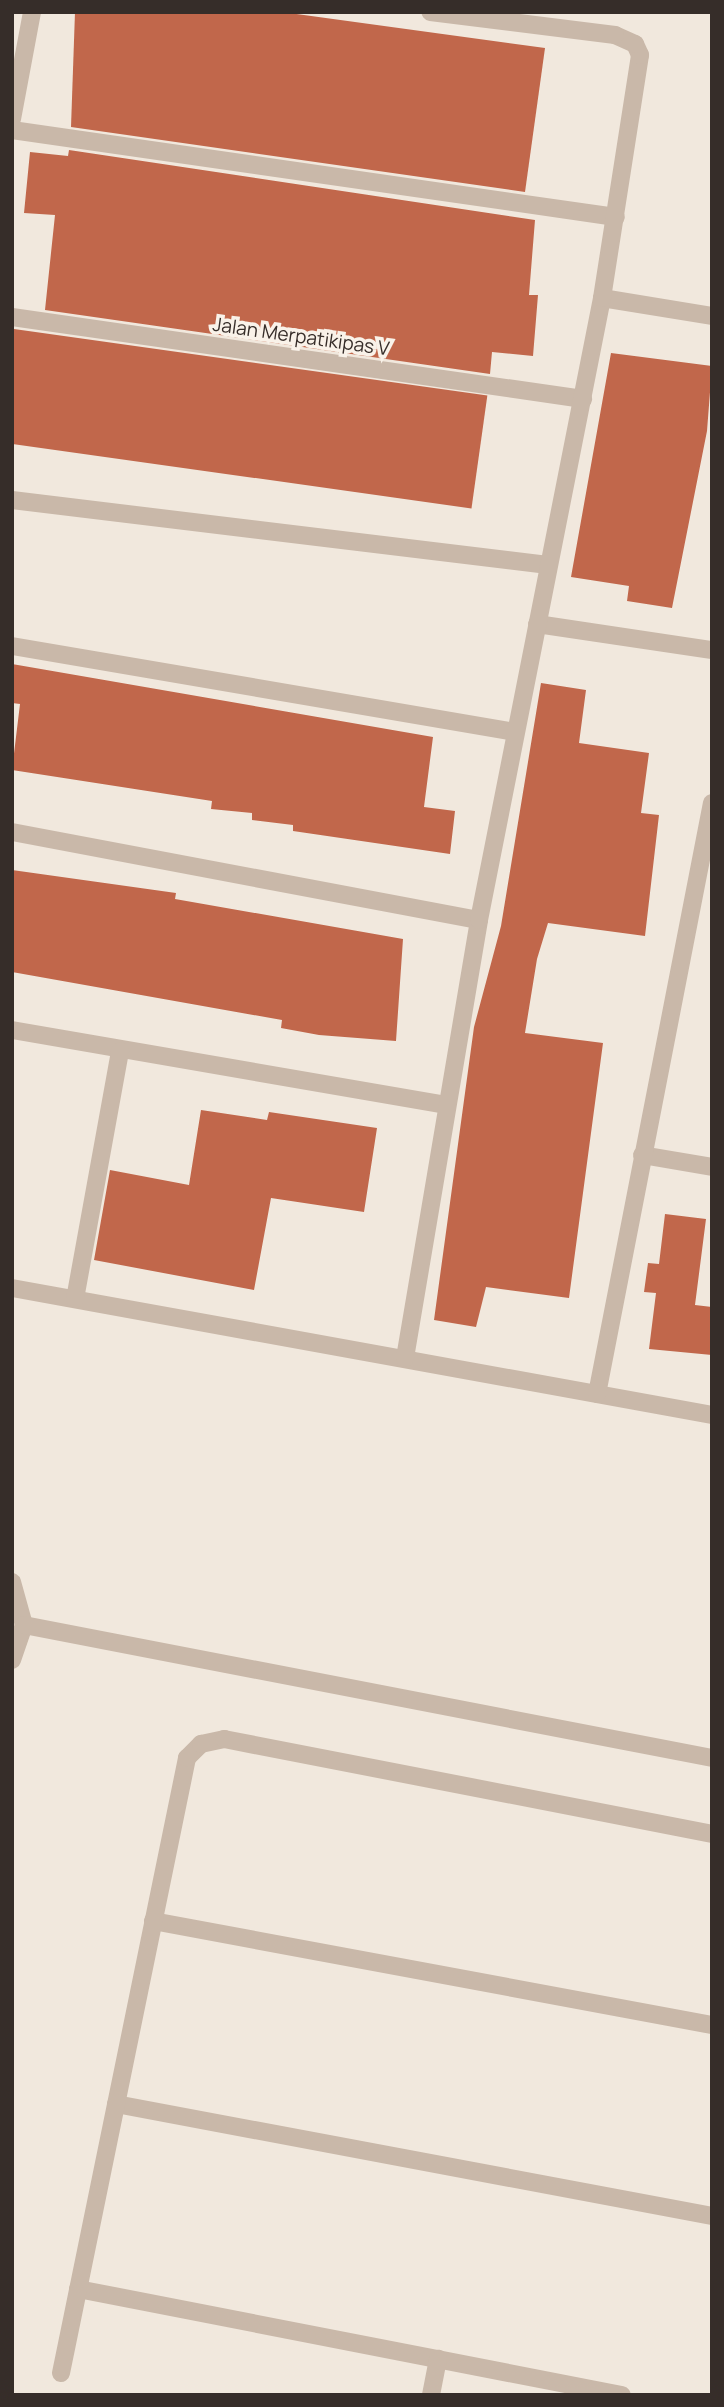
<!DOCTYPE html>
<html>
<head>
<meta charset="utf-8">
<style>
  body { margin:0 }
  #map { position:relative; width:724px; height:2407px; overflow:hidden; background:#f1e8dd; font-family:Manrope,sans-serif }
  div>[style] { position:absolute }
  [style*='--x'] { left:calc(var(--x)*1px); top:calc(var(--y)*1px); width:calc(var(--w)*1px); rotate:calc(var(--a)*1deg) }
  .building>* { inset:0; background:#c1674b; transform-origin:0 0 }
  .minor>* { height:18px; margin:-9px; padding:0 9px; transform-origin:9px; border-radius:9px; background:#c9b8a9 }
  span { translate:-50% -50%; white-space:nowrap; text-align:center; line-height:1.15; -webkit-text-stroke:7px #f9f2e9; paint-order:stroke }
  .street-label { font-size:19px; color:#362d29 }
  .frame { position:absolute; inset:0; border:14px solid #362d29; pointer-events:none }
</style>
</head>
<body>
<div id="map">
  <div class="building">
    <div style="clip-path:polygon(75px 12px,282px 12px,545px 48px,525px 192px,71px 127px)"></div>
    <div style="clip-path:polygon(69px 150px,535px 220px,529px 295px,538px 295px,533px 356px,492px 352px,490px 374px,45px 310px,55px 215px,24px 213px,30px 152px,68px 156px)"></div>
    <div style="left:14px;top:329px;width:478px;height:114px;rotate:8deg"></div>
    <div style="clip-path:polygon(611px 353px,712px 366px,707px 431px,672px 608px,627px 601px,629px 586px,571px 577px)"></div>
    <div style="clip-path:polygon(12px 664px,433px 737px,424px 807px,455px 811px,450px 854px,293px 831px,293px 825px,252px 820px,252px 813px,211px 809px,212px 801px,12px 770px,20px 704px,12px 703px)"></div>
    <div style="clip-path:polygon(541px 683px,586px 690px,579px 743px,649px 753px,641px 813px,659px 815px,645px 936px,548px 923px,537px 959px,525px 1033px,603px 1043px,569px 1298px,486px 1287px,476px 1327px,434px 1320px,474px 1027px,501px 926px)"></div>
    <div style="clip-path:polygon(12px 870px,176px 893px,175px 899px,403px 939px,396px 1041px,319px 1035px,281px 1028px,282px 1020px,12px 972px)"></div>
    <div style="clip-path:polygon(201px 1110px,267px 1120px,269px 1112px,377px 1128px,364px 1212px,271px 1198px,254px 1290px,94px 1260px,110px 1170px,189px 1185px)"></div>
    <div style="clip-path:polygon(665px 1214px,706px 1219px,695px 1305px,712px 1307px,712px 1355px,649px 1349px,656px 1293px,644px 1292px,648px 1263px,659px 1264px)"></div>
  </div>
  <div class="minor">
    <div style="--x:12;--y:119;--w:109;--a:-79.4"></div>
    <div style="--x:12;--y:130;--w:610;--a:8.2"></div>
    <div style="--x:602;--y:298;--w:111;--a:9.3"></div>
    <div style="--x:12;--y:317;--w:577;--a:8.17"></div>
    <div style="--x:12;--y:500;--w:540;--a:6.91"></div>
    <div style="--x:537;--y:624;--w:177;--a:8.5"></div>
    <div style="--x:12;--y:646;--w:510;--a:9.7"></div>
    <div style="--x:12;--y:832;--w:475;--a:10.7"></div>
    <div style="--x:12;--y:1030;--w:440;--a:9.8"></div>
    <div style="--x:642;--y:1155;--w:71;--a:9.7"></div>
    <div style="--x:12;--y:1288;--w:711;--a:10.28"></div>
    <div style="--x:75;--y:1299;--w:252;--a:-79.7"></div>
    <div style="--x:405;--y:1358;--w:444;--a:-80.4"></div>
    <div style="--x:479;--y:920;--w:634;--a:-78.81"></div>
    <div style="--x:602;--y:298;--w:246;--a:-81.1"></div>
    <div style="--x:640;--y:55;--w:12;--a:-114"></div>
    <div style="--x:635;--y:44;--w:22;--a:-156"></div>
    <div style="--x:615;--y:35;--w:186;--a:-172.9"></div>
    <div style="--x:597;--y:1394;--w:602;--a:-78.99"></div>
    <div style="--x:12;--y:1582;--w:45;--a:74.4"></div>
    <div style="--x:24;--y:1625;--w:37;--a:109"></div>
    <div style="--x:24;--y:1625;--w:701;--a:10.94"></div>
    <div style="--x:153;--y:1921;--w:569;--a:10.54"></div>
    <div style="--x:116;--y:2104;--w:606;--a:10.64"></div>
    <div style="--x:78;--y:2289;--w:554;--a:11.03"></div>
    <div style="--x:61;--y:2373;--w:628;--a:-78.42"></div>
    <div style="--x:187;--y:1758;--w:20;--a:-45"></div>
    <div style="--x:201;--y:1744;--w:24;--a:-12"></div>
    <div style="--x:224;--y:1739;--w:497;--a:11"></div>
    <div style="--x:431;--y:2395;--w:37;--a:-79"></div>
  </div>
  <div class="street-label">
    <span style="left:301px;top:337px;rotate:8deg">Jalan Merpatikipas V</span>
  </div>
  <div class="frame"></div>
</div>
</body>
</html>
